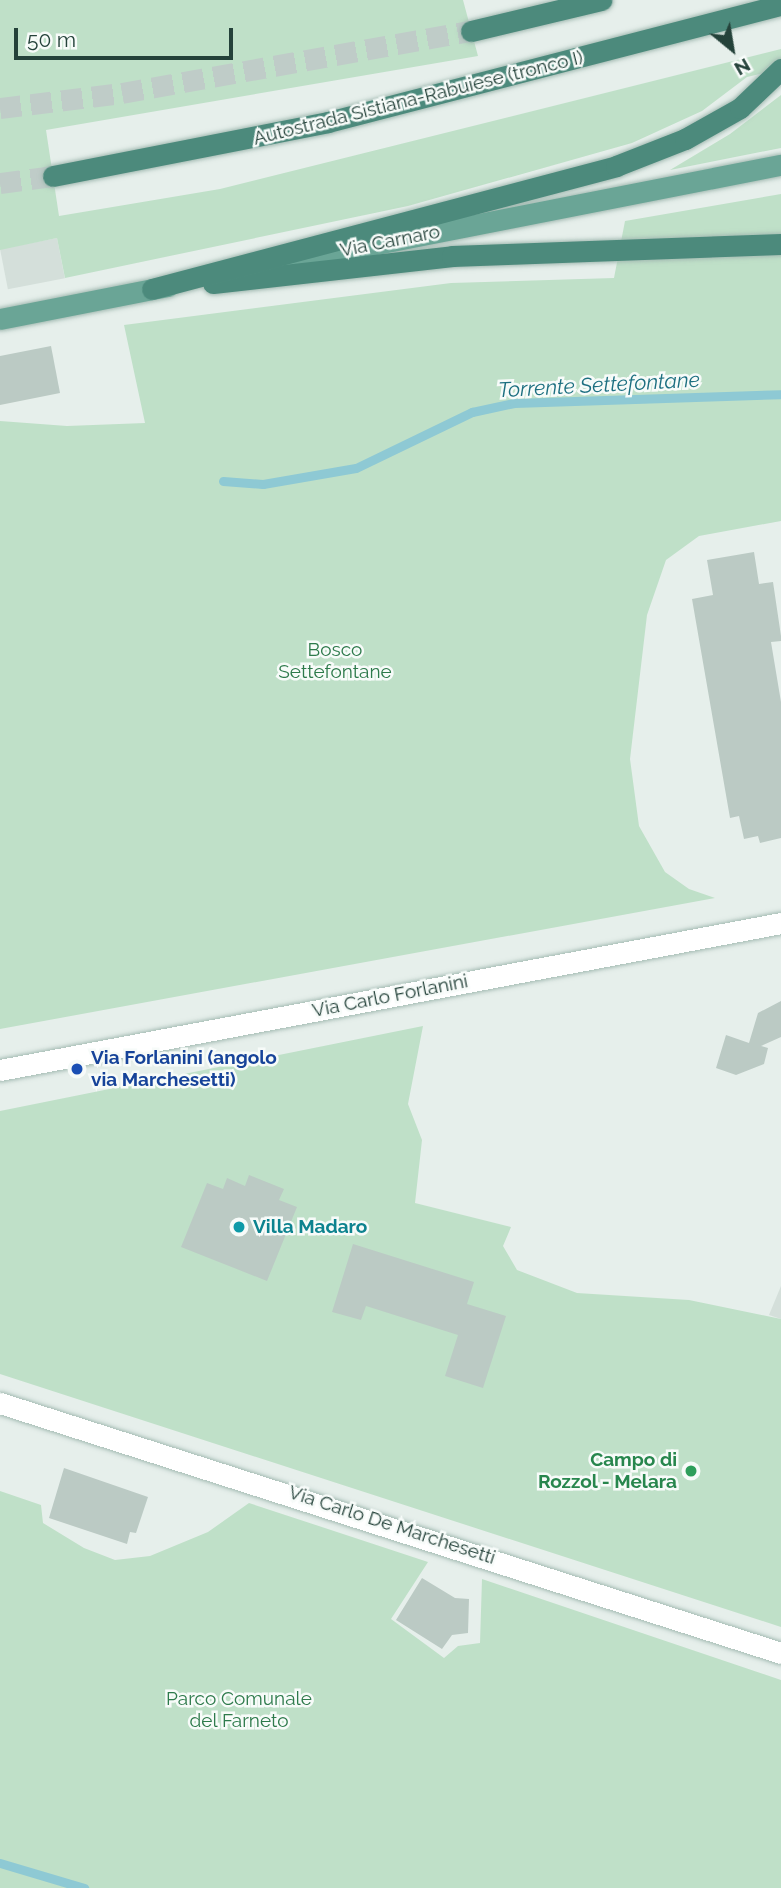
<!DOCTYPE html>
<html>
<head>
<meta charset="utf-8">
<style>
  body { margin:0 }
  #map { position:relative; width:781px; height:1888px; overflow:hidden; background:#e6efeb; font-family:Raleway,sans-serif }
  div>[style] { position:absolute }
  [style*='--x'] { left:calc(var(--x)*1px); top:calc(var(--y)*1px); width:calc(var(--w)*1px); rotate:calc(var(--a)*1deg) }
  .built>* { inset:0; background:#d4dfda; transform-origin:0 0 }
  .green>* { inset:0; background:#bfe0c8 }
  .stream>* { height:9px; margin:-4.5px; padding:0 4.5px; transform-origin:4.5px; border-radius:4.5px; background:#8ec9d4 }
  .building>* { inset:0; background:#bbcac4 }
  .trunk-tunnel>* { height:21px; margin-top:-10.5px; transform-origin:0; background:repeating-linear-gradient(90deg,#bfccc8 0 21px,transparent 0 31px) }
  .roads { filter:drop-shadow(0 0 2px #a4bbb3) drop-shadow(0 0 2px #a4bbb3) }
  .secondary>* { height:21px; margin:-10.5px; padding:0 10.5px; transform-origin:10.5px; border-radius:10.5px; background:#fff }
  .primary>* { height:21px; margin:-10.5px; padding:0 10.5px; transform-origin:10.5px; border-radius:10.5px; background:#6aa596 }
  .trunk>* { height:21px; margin:-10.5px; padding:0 10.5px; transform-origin:10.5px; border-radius:10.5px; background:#4c8a7c }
  .dots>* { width:19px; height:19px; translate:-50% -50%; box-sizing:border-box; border:4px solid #f7fbf9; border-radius:50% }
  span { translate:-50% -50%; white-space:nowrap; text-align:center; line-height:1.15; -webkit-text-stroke:5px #f7fbf9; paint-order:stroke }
  .street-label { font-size:19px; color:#24423a }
  .park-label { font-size:19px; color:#2d7a4b }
  .transit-label { font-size:19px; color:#164399; font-weight:700 }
  .left { translate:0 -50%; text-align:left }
  .culture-label { font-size:19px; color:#0d838f; font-weight:700 }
  .leisure-label { font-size:19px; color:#27864d; font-weight:700 }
  .right { translate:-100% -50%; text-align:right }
  .water-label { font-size:21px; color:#1c6f80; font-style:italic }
  .north { position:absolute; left:697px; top:14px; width:70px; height:70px; -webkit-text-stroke:5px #f7fbf9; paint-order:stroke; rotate:150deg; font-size:19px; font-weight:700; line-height:28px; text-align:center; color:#24423a }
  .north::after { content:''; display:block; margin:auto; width:24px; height:32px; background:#24423a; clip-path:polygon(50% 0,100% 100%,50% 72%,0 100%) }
  .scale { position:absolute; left:14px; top:28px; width:219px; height:32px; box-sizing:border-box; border:4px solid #24423a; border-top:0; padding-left:9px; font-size:21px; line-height:24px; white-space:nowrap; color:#24423a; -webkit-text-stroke:5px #f7fbf9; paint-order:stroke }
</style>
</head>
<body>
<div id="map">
  <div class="built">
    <div style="left:57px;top:238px;width:41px;height:58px;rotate:79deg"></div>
    <div style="clip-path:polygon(781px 1286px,781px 1319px,769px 1315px)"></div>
  </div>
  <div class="green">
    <div style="clip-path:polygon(0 0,463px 0,478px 56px,46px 130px,59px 216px,220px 189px,781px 49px,781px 69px,747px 77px,702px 111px,632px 143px,408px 206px,65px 278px,57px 238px,0 250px)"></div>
    <div style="clip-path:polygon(781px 95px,781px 148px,670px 170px,730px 134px)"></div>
    <div style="clip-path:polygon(781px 194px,781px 521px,699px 536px,666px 560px,647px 615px,630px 759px,639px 826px,665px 872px,689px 889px,715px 898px,0 1029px,0 421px,67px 426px,145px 423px,124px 325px,451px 283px,614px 278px,625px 221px)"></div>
    <div style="clip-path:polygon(423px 1026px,408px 1104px,422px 1140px,415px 1203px,511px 1227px,503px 1246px,517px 1270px,577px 1293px,689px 1300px,781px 1319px,781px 1627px,0 1374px,0 1111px)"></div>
    <div style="clip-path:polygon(0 1491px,41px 1505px,43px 1523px,84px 1548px,115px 1560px,150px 1556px,208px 1532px,249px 1503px,428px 1562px,391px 1619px,444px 1658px,458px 1646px,480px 1643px,482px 1579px,781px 1680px,781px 1888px,0 1888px)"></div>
  </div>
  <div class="stream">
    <div style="--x:223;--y:481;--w:40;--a:4.3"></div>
    <div style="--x:263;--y:484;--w:94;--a:-9.8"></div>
    <div style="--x:356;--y:468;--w:129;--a:-25.8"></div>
    <div style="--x:472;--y:412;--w:43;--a:-12.1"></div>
    <div style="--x:514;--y:403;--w:267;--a:-1.9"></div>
    <div style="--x:0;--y:1863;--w:88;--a:16.6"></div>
  </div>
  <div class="building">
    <div style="clip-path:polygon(51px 346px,60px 393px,0 405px,0 356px)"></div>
    <div style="clip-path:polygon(754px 552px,759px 584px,773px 582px,781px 636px,781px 641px,771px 642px,781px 702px,781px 838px,760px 843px,758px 836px,744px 839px,739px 816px,730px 818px,692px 599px,713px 595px,707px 560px)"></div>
    <div style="clip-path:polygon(781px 1001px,781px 1037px,761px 1046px,768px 1048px,764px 1064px,736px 1075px,716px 1068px,726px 1035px,749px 1043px,758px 1013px)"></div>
    <div style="clip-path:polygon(249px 1175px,284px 1189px,279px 1200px,297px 1207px,267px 1281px,181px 1247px,207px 1183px,223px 1189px,227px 1178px,245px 1186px)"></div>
    <div style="clip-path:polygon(353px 1244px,474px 1282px,467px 1304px,506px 1316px,483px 1388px,445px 1376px,458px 1335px,366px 1306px,361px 1320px,332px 1312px)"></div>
    <div style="clip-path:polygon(64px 1468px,148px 1497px,136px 1533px,130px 1532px,127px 1544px,49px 1518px)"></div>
    <div style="clip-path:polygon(422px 1578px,455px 1598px,469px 1599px,468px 1633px,452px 1635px,442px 1649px,396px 1620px)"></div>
  </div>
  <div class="trunk-tunnel">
    <div style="--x:0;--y:108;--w:123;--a:-7"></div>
    <div style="--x:122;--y:93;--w:354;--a:-10.1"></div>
    <div style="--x:0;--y:183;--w:53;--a:-7.5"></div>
  </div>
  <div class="roads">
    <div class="secondary">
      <div style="--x:0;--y:1070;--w:795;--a:-10.66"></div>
      <div style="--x:0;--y:1403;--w:820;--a:17.75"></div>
    </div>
    <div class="primary">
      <div style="--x:295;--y:260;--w:495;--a:-11.1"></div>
      <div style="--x:0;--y:319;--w:171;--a:-11.1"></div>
    </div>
    <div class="trunk">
      <div style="--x:471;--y:31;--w:134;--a:-13.4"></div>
      <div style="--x:53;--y:176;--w:280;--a:-11.1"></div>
      <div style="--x:328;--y:122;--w:468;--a:-14.5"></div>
      <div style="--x:213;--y:283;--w:241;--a:-6.4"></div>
      <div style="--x:452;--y:256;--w:329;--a:-2.1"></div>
      <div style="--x:152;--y:289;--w:480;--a:-14.8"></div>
      <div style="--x:616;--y:166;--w:74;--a:-21.4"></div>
      <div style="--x:685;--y:139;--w:63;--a:-29.4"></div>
      <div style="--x:740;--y:108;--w:57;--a:-43.6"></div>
    </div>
  </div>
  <div class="dots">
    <div style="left:77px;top:1069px;background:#1a4fb4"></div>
    <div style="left:239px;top:1227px;background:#0f9aa8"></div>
    <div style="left:691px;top:1471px;background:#2e9e5b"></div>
  </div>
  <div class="street-label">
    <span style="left:418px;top:98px;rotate:-14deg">Autostrada Sistiana-Rabuiese (tronco I)</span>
    <span style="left:390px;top:241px;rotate:-11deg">Via Carnaro</span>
    <span style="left:390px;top:996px;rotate:-11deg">Via Carlo Forlanini</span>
    <span style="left:392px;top:1525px;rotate:18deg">Via Carlo De Marchesetti</span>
  </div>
  <div class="park-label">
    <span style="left:335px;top:661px">Bosco<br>Settefontane</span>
    <span style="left:239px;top:1710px">Parco Comunale<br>del Farneto</span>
  </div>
  <div class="transit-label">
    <span class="left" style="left:91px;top:1069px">Via Forlanini (angolo<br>via Marchesetti)</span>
  </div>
  <div class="culture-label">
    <span class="left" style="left:253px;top:1227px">Villa Madaro</span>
  </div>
  <div class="leisure-label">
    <span class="right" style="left:677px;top:1471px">Campo di<br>Rozzol - Melara</span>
  </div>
  <div class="water-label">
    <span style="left:599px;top:385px;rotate:-3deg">Torrente Settefontane</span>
  </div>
  <div class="north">N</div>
  <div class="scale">50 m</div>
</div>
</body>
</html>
